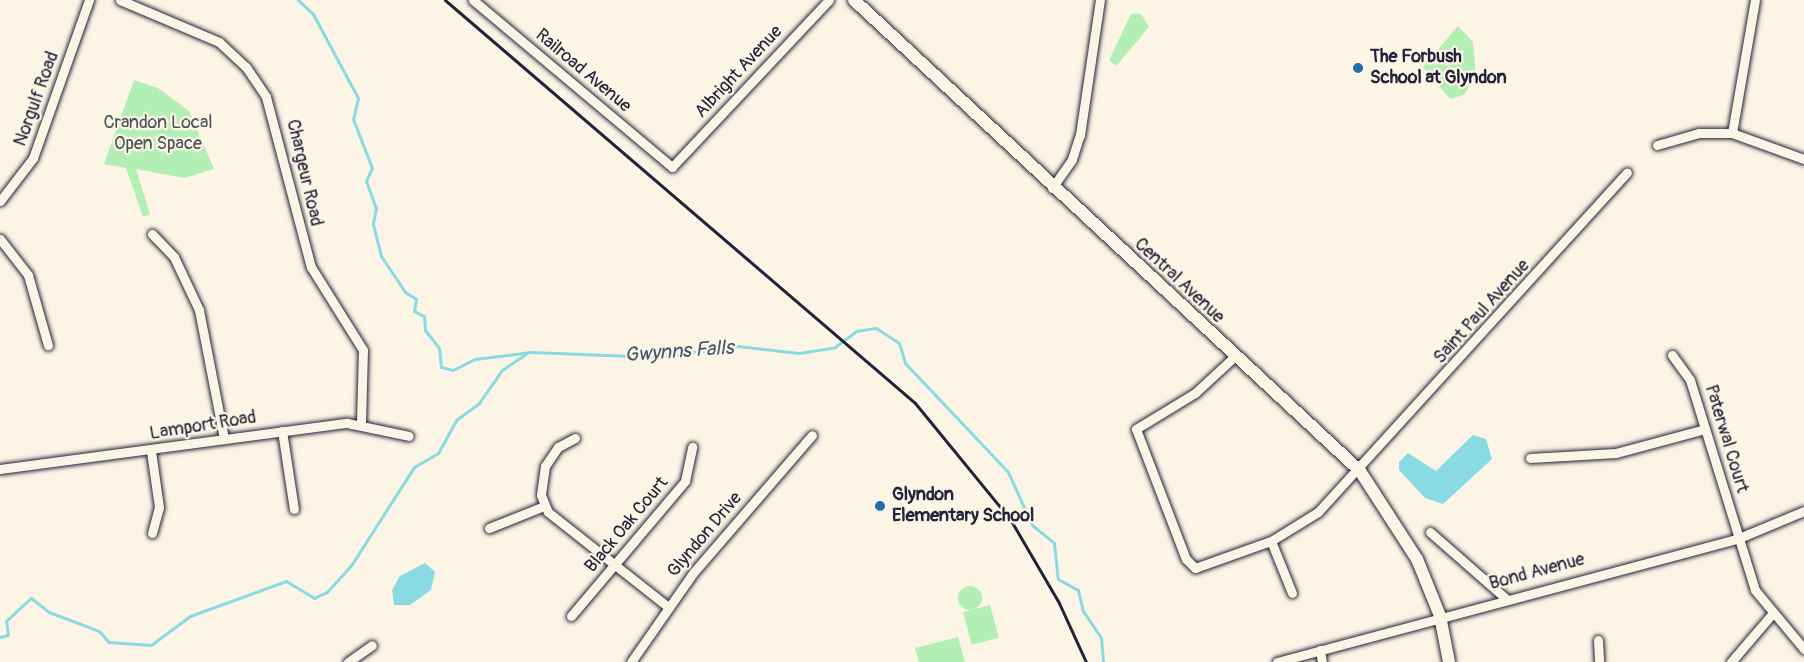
<!DOCTYPE html>
<html>
<head>
<meta charset="utf-8">
<style>
  body { margin:0 }
  #map { position:relative; width:1804px; height:662px; overflow:hidden; background:#fcf5e5; font-family:Pangolin,sans-serif }
  div>[style] { position:absolute }
  [style*='--x'] { left:calc(var(--x)*1px); top:calc(var(--y)*1px); width:calc(var(--w)*1px); rotate:calc(var(--a)*1deg) }
  .green>* { inset:0; background:#b3efb4; transform-origin:0 0 }
  .round { border-radius:50% }
  .water>* { inset:0; background:#89dae3 }
  .stream>* { height:3px; margin:-1.5px; padding:0 1.5px; transform-origin:1.5px; border-radius:1.5px; background:#89dae3 }
  .roads { filter:drop-shadow(0 0 2px #22223b) drop-shadow(0 0 2px #22223b) }
  .minor>* { height:9px; margin:-4.5px; padding:0 4.5px; transform-origin:4.5px; border-radius:4.5px; background:#fcf5e5 }
  .major>* { height:12px; margin:-6px; padding:0 6px; transform-origin:6px; border-radius:6px; background:#fcf5e5 }
  .rail>* { height:3px; margin:-1.5px; padding:0 1.5px; transform-origin:1.5px; border-radius:1.5px; background:#22223b }
  .dots>* { width:16px; height:16px; translate:-50% -50%; box-sizing:border-box; border:3px solid #fcf5e5; border-radius:50% }
  span { translate:-50% -50%; white-space:nowrap; text-align:center; line-height:1.15; -webkit-text-stroke:4.5px #fcf5e5; paint-order:stroke }
  .poi-label { font-size:18px; color:#22223b; font-weight:700 }
  .left { translate:0 -50%; text-align:left }
  .street-label { font-size:18px; color:#22223b }
  .park-label { font-size:18px; color:#465559 }
  .water-label { font-size:20px; color:#41596d; font-style:italic }
</style>
</head>
<body>
<div id="map">
  <div class="green">
    <div style="clip-path:polygon(1131px 14px,1141px 14px,1149px 27px,1116px 66px,1109px 60px)"></div>
    <div style="clip-path:polygon(1458px 26px,1473px 42px,1476px 75px,1464px 95px,1450px 99px,1423px 67px)"></div>
    <div style="clip-path:polygon(134px 80px,158px 88px,189px 111px,214px 169px,184px 178px,136px 169px,150px 214px,143px 217px,126px 168px,104px 164px)"></div>
    <div class="round" style="left:958px;top:586px;width:24px;height:24px"></div>
    <div style="left:990px;top:605px;width:34px;height:28px;rotate:75deg"></div>
    <div style="clip-path:polygon(958px 637px,965px 662px,919px 662px,915px 648px)"></div>
  </div>
  <div class="water">
    <div style="clip-path:polygon(1473px 435px,1486px 439px,1492px 459px,1443px 504px,1425px 498px,1399px 470px,1399px 462px,1408px 453px,1436px 471px)"></div>
    <div style="clip-path:polygon(425px 563px,435px 572px,431px 590px,410px 605px,394px 605px,392px 590px,400px 576px)"></div>
  </div>
  <div class="stream">
    <div style="--x:298;--y:0;--w:21;--a:43"></div>
    <div style="--x:313;--y:14;--w:95;--a:61.8"></div>
    <div style="--x:358;--y:98;--w:22;--a:103"></div>
    <div style="--x:353;--y:119;--w:53;--a:68.8"></div>
    <div style="--x:372;--y:168;--w:14;--a:115"></div>
    <div style="--x:366;--y:181;--w:29;--a:70"></div>
    <div style="--x:376;--y:208;--w:16;--a:101"></div>
    <div style="--x:373;--y:224;--w:33;--a:76"></div>
    <div style="--x:381;--y:256;--w:43;--a:56.3"></div>
    <div style="--x:405;--y:292;--w:13;--a:32"></div>
    <div style="--x:416;--y:299;--w:12;--a:99"></div>
    <div style="--x:414;--y:311;--w:11;--a:27"></div>
    <div style="--x:424;--y:316;--w:14;--a:86"></div>
    <div style="--x:425;--y:330;--w:23;--a:52"></div>
    <div style="--x:439;--y:348;--w:19;--a:84"></div>
    <div style="--x:441;--y:367;--w:12;--a:14"></div>
    <div style="--x:453;--y:370;--w:25;--a:-27"></div>
    <div style="--x:475;--y:359;--w:56;--a:-7.1"></div>
    <div style="--x:531;--y:352;--w:126;--a:2.3"></div>
    <div style="--x:657;--y:357;--w:82;--a:-7.7"></div>
    <div style="--x:738;--y:346;--w:61;--a:6.5"></div>
    <div style="--x:799;--y:353;--w:36;--a:-9"></div>
    <div style="--x:835;--y:347;--w:26;--a:-37"></div>
    <div style="--x:856;--y:331;--w:20;--a:-9"></div>
    <div style="--x:876;--y:328;--w:27;--a:33"></div>
    <div style="--x:899;--y:343;--w:21;--a:73"></div>
    <div style="--x:905;--y:363;--w:150;--a:46.6"></div>
    <div style="--x:1008;--y:472;--w:58;--a:65.6"></div>
    <div style="--x:1032;--y:525;--w:28;--a:39"></div>
    <div style="--x:1054;--y:543;--w:36;--a:84"></div>
    <div style="--x:1058;--y:579;--w:23;--a:29"></div>
    <div style="--x:1078;--y:590;--w:22;--a:77"></div>
    <div style="--x:1083;--y:611;--w:32;--a:56"></div>
    <div style="--x:1101;--y:638;--w:24;--a:85"></div>
    <div style="--x:0;--y:637;--w:8;--a:-14"></div>
    <div style="--x:8;--y:635;--w:14;--a:-98"></div>
    <div style="--x:6;--y:621;--w:34;--a:-43"></div>
    <div style="--x:31;--y:598;--w:23;--a:38"></div>
    <div style="--x:49;--y:612;--w:53;--a:20.8"></div>
    <div style="--x:99;--y:631;--w:15;--a:48"></div>
    <div style="--x:109;--y:642;--w:42;--a:4.1"></div>
    <div style="--x:151;--y:645;--w:49;--a:-36.6"></div>
    <div style="--x:190;--y:616;--w:102;--a:-20"></div>
    <div style="--x:286;--y:581;--w:33;--a:31"></div>
    <div style="--x:314;--y:598;--w:14;--a:-25"></div>
    <div style="--x:327;--y:592;--w:38;--a:-48"></div>
    <div style="--x:352;--y:564;--w:115;--a:-57.4"></div>
    <div style="--x:414;--y:467;--w:28;--a:-30"></div>
    <div style="--x:438;--y:453;--w:38;--a:-61"></div>
    <div style="--x:456;--y:420;--w:29;--a:-36"></div>
    <div style="--x:479;--y:403;--w:40;--a:-55.1"></div>
    <div style="--x:502;--y:370;--w:32;--a:-34"></div>
  </div>
  <div class="roads">
    <div class="minor">
      <div style="--x:120;--y:0;--w:108;--a:23"></div>
      <div style="--x:219;--y:42;--w:37;--a:43"></div>
      <div style="--x:246;--y:67;--w:36;--a:56"></div>
      <div style="--x:266;--y:97;--w:176;--a:75.2"></div>
      <div style="--x:311;--y:267;--w:98;--a:57.9"></div>
      <div style="--x:363;--y:350;--w:73;--a:91.6"></div>
      <div style="--x:473;--y:0;--w:260;--a:40"></div>
      <div style="--x:672;--y:167;--w:229;--a:-46.8"></div>
      <div style="--x:1732;--y:133;--w:135;--a:-80.2"></div>
      <div style="--x:1657;--y:145;--w:44;--a:-15.9"></div>
      <div style="--x:1699;--y:133;--w:33;--a:0"></div>
      <div style="--x:1732;--y:133;--w:77;--a:19.9"></div>
      <div style="--x:1052;--y:188;--w:35;--a:-55"></div>
      <div style="--x:1072;--y:159;--w:25;--a:-72"></div>
      <div style="--x:1080;--y:135;--w:136;--a:-81.6"></div>
      <div style="--x:0;--y:201;--w:54;--a:-52.5"></div>
      <div style="--x:33;--y:158;--w:168;--a:-70.5"></div>
      <div style="--x:152;--y:234;--w:32;--a:46"></div>
      <div style="--x:174;--y:257;--w:59;--a:64.7"></div>
      <div style="--x:199;--y:310;--w:131;--a:79"></div>
      <div style="--x:0;--y:239;--w:46;--a:52.1"></div>
      <div style="--x:28;--y:275;--w:73;--a:74.1"></div>
      <div style="--x:1672;--y:355;--w:31;--a:54"></div>
      <div style="--x:1690;--y:380;--w:220;--a:72.8"></div>
      <div style="--x:1755;--y:590;--w:77;--a:50.3"></div>
      <div style="--x:1234;--y:357;--w:53;--a:137.3"></div>
      <div style="--x:1195;--y:393;--w:69;--a:148.6"></div>
      <div style="--x:1136;--y:429;--w:139;--a:69"></div>
      <div style="--x:1186;--y:559;--w:13;--a:45"></div>
      <div style="--x:1195;--y:568;--w:81;--a:-19.6"></div>
      <div style="--x:1271;--y:541;--w:55;--a:-31.7"></div>
      <div style="--x:1318;--y:512;--w:459;--a:-47.7"></div>
      <div style="--x:282;--y:431;--w:79;--a:81.3"></div>
      <div style="--x:575;--y:438;--w:19;--a:152"></div>
      <div style="--x:558;--y:447;--w:23;--a:124"></div>
      <div style="--x:545;--y:466;--w:29;--a:98"></div>
      <div style="--x:541;--y:495;--w:18;--a:68"></div>
      <div style="--x:548;--y:512;--w:152;--a:38.3"></div>
      <div style="--x:151;--y:451;--w:57;--a:81.9"></div>
      <div style="--x:159;--y:507;--w:27;--a:105"></div>
      <div style="--x:1530;--y:458;--w:86;--a:-3.3"></div>
      <div style="--x:1616;--y:453;--w:92;--a:-15.1"></div>
      <div style="--x:0;--y:469;--w:350;--a:-7.6"></div>
      <div style="--x:347;--y:423;--w:63;--a:11.8"></div>
      <div style="--x:489;--y:528;--w:59;--a:-21.8"></div>
      <div style="--x:1430;--y:532;--w:100;--a:41.3"></div>
      <div style="--x:1271;--y:541;--w:56;--a:68"></div>
      <div style="--x:571;--y:616;--w:177;--a:-49.8"></div>
      <div style="--x:685;--y:481;--w:35;--a:-78"></div>
      <div style="--x:1598;--y:640;--w:22;--a:87"></div>
      <div style="--x:1320;--y:650;--w:12;--a:81"></div>
      <div style="--x:348;--y:662;--w:29;--a:-35"></div>
      <div style="--x:631;--y:662;--w:108;--a:-55.1"></div>
      <div style="--x:693;--y:573;--w:182;--a:-49.2"></div>
      <div style="--x:1277;--y:662;--w:478;--a:-15"></div>
      <div style="--x:1739;--y:538;--w:70;--a:-22.6"></div>
      <div style="--x:1731;--y:662;--w:63;--a:-49.5"></div>
    </div>
    <div class="major">
      <div style="--x:854;--y:0;--w:691;--a:42.95"></div>
      <div style="--x:1360;--y:471;--w:105;--a:57.1"></div>
      <div style="--x:1417;--y:559;--w:61;--a:68"></div>
      <div style="--x:1440;--y:616;--w:47;--a:78.9"></div>
    </div>
  </div>
  <div class="rail">
    <div style="--x:445;--y:0;--w:619;--a:40.61"></div>
    <div style="--x:915;--y:403;--w:150;--a:50.7"></div>
    <div style="--x:1010;--y:519;--w:97;--a:59.7"></div>
    <div style="--x:1059;--y:603;--w:65;--a:65.4"></div>
  </div>
  <div class="dots">
    <div style="left:1358px;top:68px;background:#1f6fb2"></div>
    <div style="left:880px;top:506px;background:#1f6fb2"></div>
  </div>
  <div class="poi-label">
    <span class="left" style="left:1370px;top:68px">The Forbush<br>School at Glyndon</span>
    <span class="left" style="left:892px;top:506px">Glyndon<br>Elementary School</span>
  </div>
  <div class="street-label">
    <span style="left:583px;top:71px;rotate:40deg">Railroad Avenue</span>
    <span style="left:739px;top:72px;rotate:-47deg">Albright Avenue</span>
    <span style="left:37px;top:99px;rotate:-70deg">Norgulf Road</span>
    <span style="left:304px;top:173px;rotate:77deg">Chargeur Road</span>
    <span style="left:1179px;top:281px;rotate:43deg">Central Avenue</span>
    <span style="left:1482px;top:312px;rotate:-48deg">Saint Paul Avenue</span>
    <span style="left:203px;top:426px;rotate:-9deg">Lamport Road</span>
    <span style="left:1726px;top:439px;rotate:73deg">Paterwal Court</span>
    <span style="left:627px;top:525px;rotate:-50deg">Black Oak Court</span>
    <span style="left:705px;top:535px;rotate:-50deg">Glyndon Drive</span>
    <span style="left:1537px;top:572px;rotate:-15deg">Bond Avenue</span>
  </div>
  <div class="park-label">
    <span style="left:158px;top:134px">Crandon Local<br>Open Space</span>
  </div>
  <div class="water-label">
    <span style="left:679px;top:351px;rotate:-4deg">Gwynns Falls</span>
  </div>
</div>
</body>
</html>
